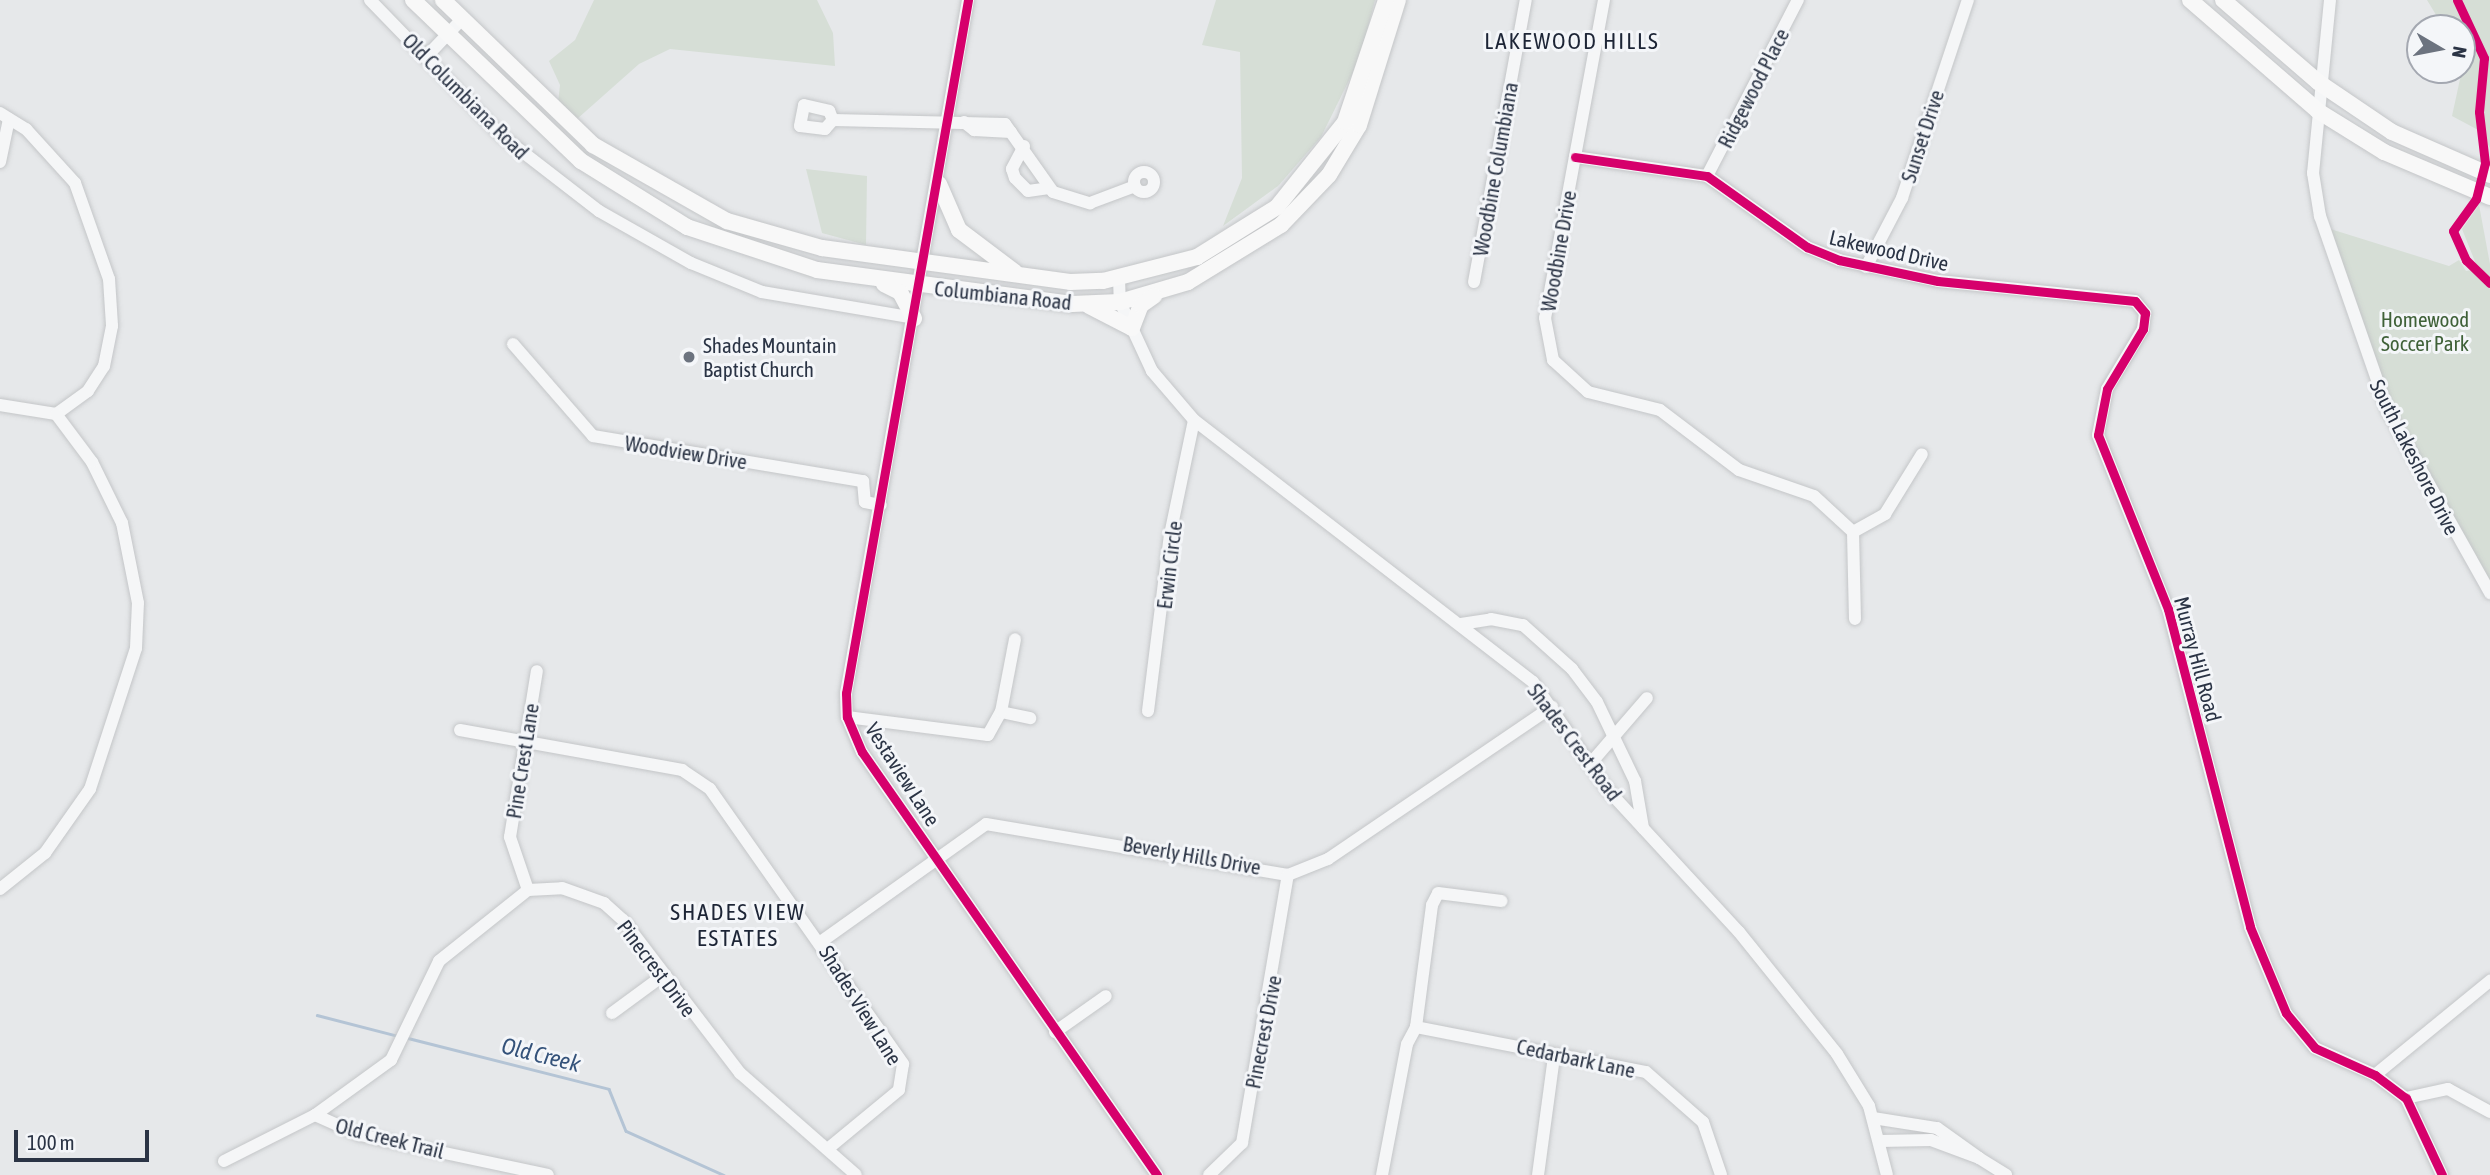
<!DOCTYPE html>
<html>
<head>
<meta charset="utf-8">
<style>
  body { margin:0 }
  #map { position:relative; width:2490px; height:1175px; overflow:hidden; background:#e6e8ea; font-family:"Asap Condensed",sans-serif }
  div>[style] { position:absolute }
  [style*='--x'] { left:calc(var(--x)*1px); top:calc(var(--y)*1px); width:calc(var(--w)*1px); rotate:calc(var(--a)*1deg) }
  .green>* { inset:0; background:#d6ded6 }
  .stream>* { height:2.5px; margin:-1.25px; padding:0 1.25px; transform-origin:1.25px; border-radius:1.25px; background:#b4c4d5 }
  .roads { filter:drop-shadow(0 0 2px #c4c6c8) drop-shadow(0 0 2px #c4c6c8) }
  .minor>* { height:12px; margin:-6px; padding:0 6px; transform-origin:6px; border-radius:6px; background:#f5f6f7 }
  .minor>.ring { margin:-6px; padding:0; box-sizing:content-box; background:none; border:12px solid #f5f6f7; border-radius:50% }
  .major>* { height:16px; margin:-8px; padding:0 8px; transform-origin:8px; border-radius:8px; background:#f8f8f8 }
  .cycleway>* { height:9px; margin:-4.5px; padding:0 4.5px; transform-origin:4.5px; border-radius:4.5px; background:#d6006c }
  .dots>* { width:19px; height:19px; translate:-50% -50%; box-sizing:border-box; border:4px solid #f4f6f9; border-radius:50% }
  span { translate:-50% -50%; white-space:nowrap; text-align:center; line-height:1.15; -webkit-text-stroke:6px #f4f6f9; paint-order:stroke }
  .street-label { font-size:21px; color:#2b3445 }
  .park-label { font-size:21px; color:#3f6138 }
  .poi-label { font-size:21px; color:#2b3445 }
  .left { translate:0 -50%; text-align:left }
  .neighbourhood-label { font-size:23px; color:#1d2536; letter-spacing:2px }
  .water-label { font-size:23px; color:#34527a; font-style:italic }
  .north { position:absolute; left:2406px; top:14px; width:70px; height:70px; box-sizing:border-box; background:#f4f6f9; border:2px solid #a4a8b1; border-radius:50%; rotate:100deg; font-size:19px; font-weight:700; line-height:28px; text-align:center; color:#2b3445 }
  .north::after { content:''; display:block; margin:auto; width:24px; height:32px; background:#6c737f; clip-path:polygon(50% 0,100% 100%,50% 72%,0 100%) }
  .scale { position:absolute; left:14px; top:1130px; width:135px; height:32px; box-sizing:border-box; border:4px solid #2b3445; border-top:0; padding-left:9px; font-size:21px; line-height:24px; white-space:nowrap; color:#2b3445; -webkit-text-stroke:5px #f4f6f9; paint-order:stroke }
</style>
</head>
<body>
<div id="map">
  <div class="green">
    <div style="clip-path:polygon(594px 0,817px 0,833px 33px,835px 66px,670px 49px,639px 64px,577px 119px,558px 103px,560px 85px,549px 61px,575px 40px)"></div>
    <div style="clip-path:polygon(1216px 0,1375px 0,1360px 58px,1321px 137px,1278px 186px,1223px 226px,1242px 178px,1240px 52px,1202px 45px)"></div>
    <div style="clip-path:polygon(2427px 0,2490px 0,2490px 148px,2480px 131px,2452px 116px,2462px 70px,2462px 28px,2444px 28px)"></div>
    <div style="clip-path:polygon(806px 169px,867px 176px,866px 245px,822px 233px)"></div>
    <div style="clip-path:polygon(2479px 205px,2490px 264px,2490px 592px,2393px 422px,2324px 227px,2449px 266px,2459px 260px,2466px 271px,2478px 269px,2462px 229px)"></div>
  </div>
  <div class="stream">
    <div style="--x:317;--y:1015;--w:84;--a:14.5"></div>
    <div style="--x:408;--y:1038;--w:207;--a:14.2"></div>
    <div style="--x:609;--y:1089;--w:45;--a:68"></div>
    <div style="--x:626;--y:1131;--w:107;--a:24.2"></div>
  </div>
  <div class="roads">
    <div class="minor">
      <div style="--x:370;--y:0;--w:190;--a:45.9"></div>
      <div style="--x:502;--y:136;--w:123;--a:37.7"></div>
      <div style="--x:599;--y:211;--w:106;--a:29.5"></div>
      <div style="--x:691;--y:263;--w:77;--a:22.2"></div>
      <div style="--x:762;--y:292;--w:154;--a:9.7"></div>
      <div style="--x:968;--y:0;--w:704;--a:99.98"></div>
      <div style="--x:846;--y:693;--w:24;--a:88"></div>
      <div style="--x:847;--y:717;--w:38;--a:67"></div>
      <div style="--x:862;--y:752;--w:516;--a:55.11"></div>
      <div style="--x:1604;--y:0;--w:323;--a:100.5"></div>
      <div style="--x:1545;--y:318;--w:43;--a:79.2"></div>
      <div style="--x:1553;--y:360;--w:47;--a:42.4"></div>
      <div style="--x:1588;--y:392;--w:74;--a:14"></div>
      <div style="--x:1660;--y:410;--w:99;--a:37.2"></div>
      <div style="--x:1739;--y:470;--w:79;--a:19.1"></div>
      <div style="--x:1814;--y:496;--w:53;--a:42.7"></div>
      <div style="--x:2330;--y:0;--w:174;--a:95.6"></div>
      <div style="--x:2313;--y:173;--w:44;--a:80.8"></div>
      <div style="--x:2320;--y:216;--w:207;--a:70.8"></div>
      <div style="--x:2388;--y:411;--w:209;--a:60.7"></div>
      <div style="--x:426;--y:57;--w:52;--a:-46.5"></div>
      <div style="--x:804;--y:105;--w:26;--a:13"></div>
      <div style="--x:829;--y:111;--w:10;--a:66"></div>
      <div style="--x:833;--y:120;--w:12;--a:132"></div>
      <div style="--x:825;--y:129;--w:25;--a:-173"></div>
      <div style="--x:800;--y:126;--w:21;--a:-79"></div>
      <div style="--x:0;--y:113;--w:31;--a:32"></div>
      <div style="--x:26;--y:129;--w:73;--a:47.8"></div>
      <div style="--x:75;--y:183;--w:102;--a:70.5"></div>
      <div style="--x:109;--y:279;--w:47;--a:86.3"></div>
      <div style="--x:112;--y:326;--w:41;--a:101.3"></div>
      <div style="--x:104;--y:366;--w:30;--a:123"></div>
      <div style="--x:88;--y:391;--w:39;--a:144"></div>
      <div style="--x:56;--y:414;--w:57;--a:-170.9"></div>
      <div style="--x:833;--y:120;--w:172;--a:1.3"></div>
      <div style="--x:1005;--y:124;--w:83;--a:54.8"></div>
      <div style="--x:1053;--y:192;--w:39;--a:17"></div>
      <div style="--x:1090;--y:203;--w:48;--a:-20.7"></div>
      <div style="--x:964;--y:122;--w:13;--a:39"></div>
      <div style="--x:974;--y:130;--w:37;--a:3"></div>
      <div style="--x:1024;--y:146;--w:26;--a:118"></div>
      <div style="--x:1012;--y:169;--w:9;--a:72"></div>
      <div style="--x:1015;--y:178;--w:18;--a:45"></div>
      <div style="--x:1028;--y:191;--w:21;--a:-8"></div>
      <div style="--x:1575;--y:157;--w:133;--a:8.2"></div>
      <div style="--x:1707;--y:176;--w:123;--a:35.4"></div>
      <div style="--x:1807;--y:247;--w:35;--a:22"></div>
      <div style="--x:1839;--y:260;--w:101;--a:12"></div>
      <div style="--x:1938;--y:281;--w:198;--a:5.8"></div>
      <div style="--x:2135;--y:301;--w:16;--a:50"></div>
      <div style="--x:2145;--y:313;--w:16;--a:97"></div>
      <div style="--x:2143;--y:329;--w:70;--a:121"></div>
      <div style="--x:2107;--y:389;--w:47;--a:101.1"></div>
      <div style="--x:2098;--y:435;--w:188;--a:68.1"></div>
      <div style="--x:2168;--y:609;--w:328;--a:75.5"></div>
      <div style="--x:2250;--y:927;--w:93;--a:67.3"></div>
      <div style="--x:2286;--y:1013;--w:45;--a:50.4"></div>
      <div style="--x:2315;--y:1048;--w:66;--a:24.2"></div>
      <div style="--x:2375;--y:1075;--w:39;--a:37"></div>
      <div style="--x:2406;--y:1098;--w:85;--a:64.9"></div>
      <div style="--x:0;--y:162;--w:44;--a:-78.2"></div>
      <div class="ring" style="left:1134px;top:172px;width:8px;height:8px"></div>
      <div style="--x:1707;--y:176;--w:198;--a:-62.7"></div>
      <div style="--x:1866;--y:267;--w:78;--a:-62.4"></div>
      <div style="--x:1902;--y:198;--w:209;--a:-71.6"></div>
      <div style="--x:1119;--y:278;--w:24;--a:88"></div>
      <div style="--x:1120;--y:302;--w:76;--a:65.1"></div>
      <div style="--x:1152;--y:371;--w:65;--a:49.4"></div>
      <div style="--x:1194;--y:420;--w:428;--a:37.7"></div>
      <div style="--x:1533;--y:682;--w:129;--a:55.4"></div>
      <div style="--x:1606;--y:788;--w:196;--a:47.3"></div>
      <div style="--x:1739;--y:932;--w:156;--a:51.2"></div>
      <div style="--x:1837;--y:1054;--w:61;--a:58.4"></div>
      <div style="--x:1869;--y:1106;--w:71;--a:75.4"></div>
      <div style="--x:1474;--y:282;--w:287;--a:-79.6"></div>
      <div style="--x:513;--y:344;--w:122;--a:49"></div>
      <div style="--x:593;--y:436;--w:274;--a:9.5"></div>
      <div style="--x:863;--y:481;--w:21;--a:85"></div>
      <div style="--x:865;--y:502;--w:16;--a:11"></div>
      <div style="--x:1853;--y:532;--w:37;--a:-29"></div>
      <div style="--x:1885;--y:514;--w:70;--a:-58.3"></div>
      <div style="--x:1853;--y:532;--w:87;--a:88.7"></div>
      <div style="--x:1461;--y:624;--w:30;--a:-9"></div>
      <div style="--x:1491;--y:619;--w:33;--a:11"></div>
      <div style="--x:1523;--y:625;--w:66;--a:41.9"></div>
      <div style="--x:1572;--y:669;--w:41;--a:52.9"></div>
      <div style="--x:1597;--y:702;--w:88;--a:64.3"></div>
      <div style="--x:1635;--y:781;--w:48;--a:80.3"></div>
      <div style="--x:1148;--y:711;--w:177;--a:-82.9"></div>
      <div style="--x:1170;--y:535;--w:117;--a:-78.2"></div>
      <div style="--x:1001;--y:712;--w:30;--a:12"></div>
      <div style="--x:847;--y:717;--w:142;--a:7.3"></div>
      <div style="--x:988;--y:735;--w:26;--a:-61"></div>
      <div style="--x:1001;--y:712;--w:74;--a:-79.1"></div>
      <div style="--x:460;--y:730;--w:226;--a:10.2"></div>
      <div style="--x:682;--y:770;--w:34;--a:34"></div>
      <div style="--x:710;--y:789;--w:336;--a:54.9"></div>
      <div style="--x:903;--y:1064;--w:26;--a:99"></div>
      <div style="--x:899;--y:1090;--w:89;--a:140.4"></div>
      <div style="--x:1590;--y:764;--w:87;--a:-49.2"></div>
      <div style="--x:0;--y:889;--w:58;--a:-38.7"></div>
      <div style="--x:45;--y:853;--w:78;--a:-54.9"></div>
      <div style="--x:90;--y:789;--w:148;--a:-71.9"></div>
      <div style="--x:136;--y:648;--w:45;--a:-87.5"></div>
      <div style="--x:138;--y:603;--w:82;--a:-101.3"></div>
      <div style="--x:122;--y:523;--w:68;--a:-116.2"></div>
      <div style="--x:92;--y:462;--w:60;--a:-126.9"></div>
      <div style="--x:528;--y:890;--w:56;--a:-108.8"></div>
      <div style="--x:510;--y:837;--w:168;--a:-80.8"></div>
      <div style="--x:822;--y:941;--w:201;--a:-35.5"></div>
      <div style="--x:986;--y:824;--w:306;--a:9.6"></div>
      <div style="--x:1288;--y:875;--w:43;--a:-21.8"></div>
      <div style="--x:1328;--y:859;--w:271;--a:-34.2"></div>
      <div style="--x:612;--y:1013;--w:61;--a:-36.3"></div>
      <div style="--x:1416;--y:1027;--w:234;--a:11.1"></div>
      <div style="--x:1646;--y:1072;--w:76;--a:41.3"></div>
      <div style="--x:1703;--y:1122;--w:56;--a:71.2"></div>
      <div style="--x:1055;--y:1032;--w:62;--a:-35.2"></div>
      <div style="--x:2375;--y:1075;--w:149;--a:-39.3"></div>
      <div style="--x:2406;--y:1098;--w:43;--a:-12.1"></div>
      <div style="--x:2448;--y:1089;--w:48;--a:28.7"></div>
      <div style="--x:315;--y:1115;--w:49;--a:24"></div>
      <div style="--x:360;--y:1135;--w:192;--a:12"></div>
      <div style="--x:1873;--y:1118;--w:65;--a:8.9"></div>
      <div style="--x:1937;--y:1128;--w:52;--a:35.5"></div>
      <div style="--x:1979;--y:1158;--w:51;--a:-159.4"></div>
      <div style="--x:1931;--y:1140;--w:51;--a:178.9"></div>
      <div style="--x:1979;--y:1158;--w:32;--a:32"></div>
      <div style="--x:224;--y:1161;--w:102;--a:-26.8"></div>
      <div style="--x:315;--y:1115;--w:94;--a:-35.9"></div>
      <div style="--x:391;--y:1060;--w:110;--a:-64.1"></div>
      <div style="--x:439;--y:961;--w:114;--a:-38.6"></div>
      <div style="--x:528;--y:890;--w:34;--a:-3"></div>
      <div style="--x:562;--y:888;--w:45;--a:19.7"></div>
      <div style="--x:604;--y:903;--w:25;--a:42"></div>
      <div style="--x:623;--y:920;--w:193;--a:52.6"></div>
      <div style="--x:740;--y:1073;--w:154;--a:41.3"></div>
      <div style="--x:1209;--y:1175;--w:46;--a:-44.1"></div>
      <div style="--x:1242;--y:1143;--w:272;--a:-80.3"></div>
      <div style="--x:1382;--y:1175;--w:133;--a:-79.2"></div>
      <div style="--x:1407;--y:1044;--w:19;--a:-62"></div>
      <div style="--x:1416;--y:1027;--w:123;--a:-82.5"></div>
      <div style="--x:1432;--y:905;--w:13;--a:-63"></div>
      <div style="--x:1438;--y:893;--w:64;--a:7.2"></div>
      <div style="--x:1538;--y:1175;--w:120;--a:-82.3"></div>
    </div>
    <div class="major">
      <div style="--x:413;--y:0;--w:233;--a:43.8"></div>
      <div style="--x:581;--y:161;--w:125;--a:31.9"></div>
      <div style="--x:687;--y:227;--w:137;--a:18.3"></div>
      <div style="--x:817;--y:270;--w:257;--a:7.6"></div>
      <div style="--x:1072;--y:304;--w:48;--a:-2.4"></div>
      <div style="--x:1120;--y:302;--w:71;--a:-16.4"></div>
      <div style="--x:1188;--y:282;--w:109;--a:-31.5"></div>
      <div style="--x:1281;--y:225;--w:69;--a:-46.2"></div>
      <div style="--x:1329;--y:175;--w:58;--a:-59"></div>
      <div style="--x:1359;--y:125;--w:131;--a:-72.7"></div>
      <div style="--x:443;--y:0;--w:209;--a:44"></div>
      <div style="--x:593;--y:145;--w:154;--a:29.6"></div>
      <div style="--x:727;--y:221;--w:99;--a:15.9"></div>
      <div style="--x:822;--y:248;--w:250;--a:7.8"></div>
      <div style="--x:1070;--y:282;--w:33;--a:-2"></div>
      <div style="--x:1103;--y:281;--w:97;--a:-14.3"></div>
      <div style="--x:1197;--y:257;--w:94;--a:-32"></div>
      <div style="--x:1277;--y:207;--w:109;--a:-51.3"></div>
      <div style="--x:1345;--y:122;--w:129;--a:-71.4"></div>
      <div style="--x:2190;--y:0;--w:169;--a:40.9"></div>
      <div style="--x:2318;--y:111;--w:78;--a:31.8"></div>
      <div style="--x:2384;--y:152;--w:115;--a:23"></div>
      <div style="--x:2223;--y:0;--w:125;--a:40.8"></div>
      <div style="--x:2318;--y:82;--w:89;--a:34"></div>
      <div style="--x:2392;--y:132;--w:107;--a:23.7"></div>
      <div style="--x:939;--y:184;--w:50;--a:66.5"></div>
      <div style="--x:959;--y:230;--w:70;--a:36.9"></div>
      <div style="--x:884;--y:284;--w:18;--a:27"></div>
      <div style="--x:900;--y:292;--w:30;--a:62"></div>
      <div style="--x:1089;--y:306;--w:48;--a:27.1"></div>
      <div style="--x:1132;--y:328;--w:25;--a:-69"></div>
      <div style="--x:1141;--y:305;--w:16;--a:-35"></div>
    </div>
  </div>
  <div class="cycleway">
    <div style="--x:968;--y:0;--w:704;--a:99.98"></div>
    <div style="--x:846;--y:693;--w:24;--a:88"></div>
    <div style="--x:847;--y:717;--w:38;--a:67"></div>
    <div style="--x:862;--y:752;--w:516;--a:55.11"></div>
    <div style="--x:2457;--y:0;--w:64;--a:65"></div>
    <div style="--x:2484;--y:58;--w:54;--a:95.3"></div>
    <div style="--x:2479;--y:112;--w:51;--a:83.3"></div>
    <div style="--x:2485;--y:163;--w:37;--a:104"></div>
    <div style="--x:2476;--y:199;--w:39;--a:126"></div>
    <div style="--x:2453;--y:231;--w:32;--a:66"></div>
    <div style="--x:2466;--y:260;--w:33;--a:44"></div>
    <div style="--x:1575;--y:157;--w:133;--a:8.2"></div>
    <div style="--x:1707;--y:176;--w:123;--a:35.4"></div>
    <div style="--x:1807;--y:247;--w:35;--a:22"></div>
    <div style="--x:1839;--y:260;--w:101;--a:12"></div>
    <div style="--x:1938;--y:281;--w:198;--a:5.8"></div>
    <div style="--x:2135;--y:301;--w:16;--a:50"></div>
    <div style="--x:2145;--y:313;--w:16;--a:97"></div>
    <div style="--x:2143;--y:329;--w:70;--a:121"></div>
    <div style="--x:2107;--y:389;--w:47;--a:101.1"></div>
    <div style="--x:2098;--y:435;--w:188;--a:68.1"></div>
    <div style="--x:2168;--y:609;--w:328;--a:75.5"></div>
    <div style="--x:2250;--y:927;--w:93;--a:67.3"></div>
    <div style="--x:2286;--y:1013;--w:45;--a:50.4"></div>
    <div style="--x:2315;--y:1048;--w:66;--a:24.2"></div>
    <div style="--x:2375;--y:1075;--w:39;--a:37"></div>
    <div style="--x:2406;--y:1098;--w:85;--a:64.9"></div>
  </div>
  <div class="dots">
    <div style="left:689px;top:357px;background:#6c737f"></div>
  </div>
  <div class="street-label">
    <span style="left:1753px;top:88px;rotate:-63deg">Ridgewood Place</span>
    <span style="left:466px;top:96px;rotate:45deg">Old Columbiana Road</span>
    <span style="left:1922px;top:136px;rotate:-72deg">Sunset Drive</span>
    <span style="left:1495px;top:169px;rotate:-80deg">Woodbine Columbiana</span>
    <span style="left:1889px;top:250px;rotate:13deg">Lakewood Drive</span>
    <span style="left:1558px;top:251px;rotate:-80deg">Woodbine Drive</span>
    <span style="left:1003px;top:295px;rotate:6deg">Columbiana Road</span>
    <span style="left:686px;top:452px;rotate:9deg">Woodview Drive</span>
    <span style="left:2415px;top:457px;rotate:63deg">South Lakeshore Drive</span>
    <span style="left:1169px;top:565px;rotate:-83deg">Erwin Circle</span>
    <span style="left:2198px;top:659px;rotate:75deg">Murray Hill Road</span>
    <span style="left:1575px;top:742px;rotate:53deg">Shades Crest Road</span>
    <span style="left:522px;top:761px;rotate:-81deg">Pine Crest Lane</span>
    <span style="left:903px;top:774px;rotate:57deg">Vestaview Lane</span>
    <span style="left:1192px;top:855px;rotate:10deg">Beverly Hills Drive</span>
    <span style="left:657px;top:968px;rotate:53deg">Pinecrest Drive</span>
    <span style="left:861px;top:1005px;rotate:58deg">Shades View Lane</span>
    <span style="left:1263px;top:1032px;rotate:-79deg">Pinecrest Drive</span>
    <span style="left:1576px;top:1058px;rotate:12deg">Cedarbark Lane</span>
    <span style="left:390px;top:1138px;rotate:14deg">Old Creek Trail</span>
  </div>
  <div class="park-label">
    <span style="left:2425px;top:331px">Homewood<br>Soccer Park</span>
  </div>
  <div class="poi-label">
    <span class="left" style="left:703px;top:357px">Shades Mountain<br>Baptist Church</span>
  </div>
  <div class="neighbourhood-label">
    <span style="left:1572px;top:41px">LAKEWOOD HILLS</span>
    <span style="left:738px;top:925px">SHADES VIEW<br>ESTATES</span>
  </div>
  <div class="water-label">
    <span style="left:541px;top:1055px;rotate:14deg">Old Creek</span>
  </div>
  <div class="north">N</div>
  <div class="scale">100 m</div>
</div>
</body>
</html>
